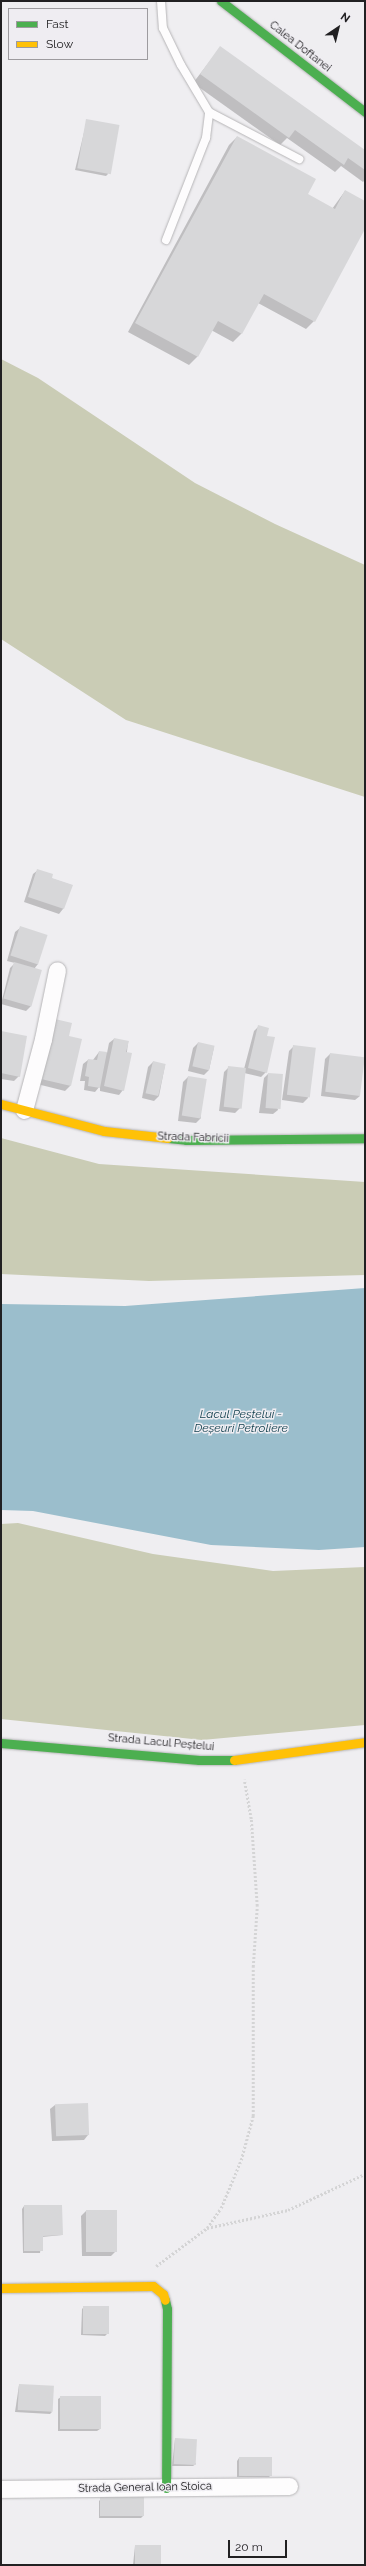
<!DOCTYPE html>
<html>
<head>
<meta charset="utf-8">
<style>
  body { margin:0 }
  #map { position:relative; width:366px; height:2566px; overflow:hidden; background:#efeef1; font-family:Raleway,sans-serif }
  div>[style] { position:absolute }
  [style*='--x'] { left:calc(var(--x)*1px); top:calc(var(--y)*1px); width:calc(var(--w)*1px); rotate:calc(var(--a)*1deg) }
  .forest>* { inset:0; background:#caccb5 }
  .water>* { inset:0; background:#9bbecc }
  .shadow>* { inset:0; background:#0003 }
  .building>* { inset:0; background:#d7d7d9; transform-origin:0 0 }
  .path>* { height:2.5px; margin-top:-1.25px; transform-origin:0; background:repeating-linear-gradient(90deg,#d4d4d5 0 2px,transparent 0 4px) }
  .roads { filter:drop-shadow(0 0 1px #b6b5b7) drop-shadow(0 0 1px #b6b5b7) }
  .lane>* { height:8px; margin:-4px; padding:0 4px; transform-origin:4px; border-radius:4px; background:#fdfcfd }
  .street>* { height:17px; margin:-8.5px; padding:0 8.5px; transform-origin:8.5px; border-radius:8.5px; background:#fdfcfd }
  .fast>* { height:9px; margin:-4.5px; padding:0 4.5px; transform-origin:4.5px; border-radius:4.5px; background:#4caf50 }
  .slow>* { height:9px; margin:-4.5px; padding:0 4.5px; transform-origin:4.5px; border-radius:4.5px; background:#ffc107 }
  span { translate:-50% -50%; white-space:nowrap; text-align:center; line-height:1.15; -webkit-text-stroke:3px #efedf2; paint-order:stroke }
  .street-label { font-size:11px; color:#212022 }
  .water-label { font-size:12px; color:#0e3d4b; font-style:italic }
  .frame { position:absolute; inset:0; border:2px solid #212022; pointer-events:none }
  .legend { position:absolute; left:8px; top:8px; width:140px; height:52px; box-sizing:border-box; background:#efedf2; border:1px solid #9d9b9f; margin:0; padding:5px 7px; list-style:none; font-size:12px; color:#212022 }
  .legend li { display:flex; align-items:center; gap:8px; height:20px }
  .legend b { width:20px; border:1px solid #9d9b9f }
  .north { position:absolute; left:318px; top:8px; width:40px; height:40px; -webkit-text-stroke:3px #efedf2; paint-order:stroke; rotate:35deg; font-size:11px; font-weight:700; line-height:16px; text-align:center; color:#212022 }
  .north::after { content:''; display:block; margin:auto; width:14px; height:18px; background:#212022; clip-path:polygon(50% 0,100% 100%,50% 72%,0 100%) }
  .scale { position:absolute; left:228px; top:2540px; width:59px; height:18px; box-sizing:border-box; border:2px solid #212022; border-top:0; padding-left:5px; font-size:12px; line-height:14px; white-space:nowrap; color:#212022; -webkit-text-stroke:3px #efedf2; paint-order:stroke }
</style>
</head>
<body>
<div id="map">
  <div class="forest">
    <div style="clip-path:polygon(1px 359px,38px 378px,195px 483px,275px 524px,365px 565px,365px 797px,126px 720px,1px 639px)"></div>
    <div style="clip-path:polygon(1px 1138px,99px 1164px,365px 1182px,365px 1275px,149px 1281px,1px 1274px)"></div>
    <div style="clip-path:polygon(18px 1523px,153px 1554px,273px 1571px,365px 1567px,365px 1725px,202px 1740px,1px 1719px,1px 1524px)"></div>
  </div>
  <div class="water">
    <div style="clip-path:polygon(365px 1288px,365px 1547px,319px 1550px,211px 1545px,33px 1511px,1px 1510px,1px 1304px,125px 1306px)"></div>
  </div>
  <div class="shadow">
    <div style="clip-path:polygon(220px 48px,365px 151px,365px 180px,363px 182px,341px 166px,335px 172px,287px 138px,280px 145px,193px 83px)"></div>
    <div style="clip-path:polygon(87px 120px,108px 174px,106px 176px,75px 170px)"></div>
    <div style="clip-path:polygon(237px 137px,306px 195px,332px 209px,345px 191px,365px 202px,365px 227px,314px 321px,306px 329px,258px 303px,241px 334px,233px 342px,211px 330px,197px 357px,189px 365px,128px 332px,229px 145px)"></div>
    <div style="clip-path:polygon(38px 870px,50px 878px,71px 885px,63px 909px,59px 914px,24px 902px,33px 874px)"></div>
    <div style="clip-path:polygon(20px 928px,38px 964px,34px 969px,31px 1006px,26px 1011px,1px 1004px,10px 968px,15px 963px,7px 961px,15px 932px)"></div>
    <div style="clip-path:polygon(259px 1026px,266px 1036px,266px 1072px,261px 1077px,244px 1073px,240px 1108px,235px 1113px,219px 1111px,224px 1072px,229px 1067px,244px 1069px,254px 1031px)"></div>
    <div style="clip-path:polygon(1px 1032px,19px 1076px,14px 1081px,1px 1079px)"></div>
    <div style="clip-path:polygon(67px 1037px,80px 1040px,70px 1086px,65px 1091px,37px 1084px)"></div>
    <div style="clip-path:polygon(114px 1039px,128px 1042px,123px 1090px,119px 1095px,100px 1091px,100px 1086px,95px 1092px,84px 1090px,85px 1081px,80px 1081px,83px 1064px,88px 1060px,93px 1060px,99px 1052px,107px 1053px,109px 1043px)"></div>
    <div style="clip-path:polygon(198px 1043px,214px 1047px,209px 1070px,204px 1075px,188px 1071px,193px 1048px)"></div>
    <div style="clip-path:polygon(294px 1046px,308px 1098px,303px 1103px,282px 1100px,289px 1051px)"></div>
    <div style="clip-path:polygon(330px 1054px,360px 1096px,355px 1100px,321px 1096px,325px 1059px)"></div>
    <div style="clip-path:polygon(153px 1062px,165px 1065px,159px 1096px,154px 1101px,142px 1098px,148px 1067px)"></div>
    <div style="clip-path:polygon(268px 1074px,278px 1110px,273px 1114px,259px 1113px,264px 1078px)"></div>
    <div style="clip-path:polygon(188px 1077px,201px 1118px,196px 1123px,178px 1121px,183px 1082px)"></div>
    <div style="clip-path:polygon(55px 2105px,88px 2135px,84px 2140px,52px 2141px,50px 2109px)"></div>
    <div style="clip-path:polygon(24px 2206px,62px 2235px,42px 2237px,40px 2253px,23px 2253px,22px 2209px)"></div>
    <div style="clip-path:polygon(86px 2211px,116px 2211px,116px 2251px,111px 2256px,82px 2256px,81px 2216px)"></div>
    <div style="clip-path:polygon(84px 2307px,107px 2334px,105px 2336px,81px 2335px,82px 2309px)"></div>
    <div style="clip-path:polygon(19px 2385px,52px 2412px,50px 2414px,15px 2412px)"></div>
    <div style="clip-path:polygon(61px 2397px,100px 2429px,97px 2431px,58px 2431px,58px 2399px)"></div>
    <div style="clip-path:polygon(175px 2439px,196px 2464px,193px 2466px,172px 2466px)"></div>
    <div style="clip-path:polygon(239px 2458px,271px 2475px,269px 2477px,237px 2477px,237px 2461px)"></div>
    <div style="clip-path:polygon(101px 2499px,143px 2516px,141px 2518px,99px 2518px,99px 2501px)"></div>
    <div style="clip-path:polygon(135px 2546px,160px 2565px,133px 2565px)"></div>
  </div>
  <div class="building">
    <div style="clip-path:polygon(220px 46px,365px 150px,365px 170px,348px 158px,344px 165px,295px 130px,289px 138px,200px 74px)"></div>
    <div style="left:86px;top:119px;width:34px;height:50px;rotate:10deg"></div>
    <div style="clip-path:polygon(237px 136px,316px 179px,308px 194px,335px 209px,345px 190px,365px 201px,365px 229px,315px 322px,264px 294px,242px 334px,218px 321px,198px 357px,135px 323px)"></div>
    <div style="clip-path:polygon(37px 869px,53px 874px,52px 878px,73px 885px,64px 909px,28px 897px)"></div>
    <div style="left:20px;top:926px;width:29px;height:31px;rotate:18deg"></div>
    <div style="left:14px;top:962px;width:29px;height:38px;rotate:16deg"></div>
    <div style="clip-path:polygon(55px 1019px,72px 1023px,69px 1036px,82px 1039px,71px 1086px,41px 1079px)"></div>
    <div style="clip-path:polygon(258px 1025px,269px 1028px,267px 1036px,275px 1037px,267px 1073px,248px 1068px)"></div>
    <div style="clip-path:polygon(1px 1031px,27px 1036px,20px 1077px,1px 1073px)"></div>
    <div style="clip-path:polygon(114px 1038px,129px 1041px,126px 1052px,132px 1053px,124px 1091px,104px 1086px)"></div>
    <div style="left:198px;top:1042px;width:17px;height:25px;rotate:13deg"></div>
    <div style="left:293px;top:1045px;width:23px;height:50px;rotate:7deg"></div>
    <div style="clip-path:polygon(99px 1051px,107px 1052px,100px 1088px,88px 1086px,89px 1077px,85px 1076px,88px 1059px,97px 1060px)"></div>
    <div style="left:330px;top:1053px;width:35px;height:39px;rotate:7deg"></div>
    <div style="left:153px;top:1061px;width:13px;height:33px;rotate:13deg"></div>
    <div style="left:228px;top:1066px;width:18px;height:41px;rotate:6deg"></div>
    <div style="left:268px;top:1073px;width:15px;height:35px;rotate:4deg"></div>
    <div style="left:188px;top:1076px;width:19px;height:40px;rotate:9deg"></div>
    <div style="left:88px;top:2103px;width:32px;height:33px;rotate:88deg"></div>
    <div style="clip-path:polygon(24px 2205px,62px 2205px,63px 2235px,43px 2236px,43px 2251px,24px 2251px)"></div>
    <div style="left:86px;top:2210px;width:31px;height:42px"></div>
    <div style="left:83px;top:2306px;width:26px;height:28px"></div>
    <div style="left:19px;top:2384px;width:35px;height:26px;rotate:3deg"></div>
    <div style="left:60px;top:2396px;width:41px;height:33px"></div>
    <div style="left:175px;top:2438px;width:22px;height:26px;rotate:3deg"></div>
    <div style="left:239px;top:2457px;width:33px;height:19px"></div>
    <div style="left:144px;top:2497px;width:19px;height:44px;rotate:90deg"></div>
    <div style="left:135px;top:2545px;width:26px;height:20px"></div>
  </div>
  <div class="path">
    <div style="--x:207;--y:2228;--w:83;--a:-12.5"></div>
    <div style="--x:288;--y:2210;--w:85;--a:-25.1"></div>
    <div style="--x:156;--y:2266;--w:64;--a:-36.7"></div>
    <div style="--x:207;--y:2228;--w:24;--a:-55"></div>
    <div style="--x:221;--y:2208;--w:52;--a:-67.4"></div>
    <div style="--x:241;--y:2160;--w:46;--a:-74.7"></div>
    <div style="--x:253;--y:2116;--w:149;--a:-90"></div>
    <div style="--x:253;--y:1967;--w:61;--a:-86.2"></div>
    <div style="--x:257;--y:1906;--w:87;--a:-93.9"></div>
    <div style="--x:251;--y:1819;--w:40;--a:-100"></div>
  </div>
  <div class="roads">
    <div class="lane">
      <div style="--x:161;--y:1;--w:27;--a:86"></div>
      <div style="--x:163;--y:28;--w:41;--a:64.1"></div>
      <div style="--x:181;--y:65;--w:55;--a:59.2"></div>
      <div style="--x:209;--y:112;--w:102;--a:27.6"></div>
      <div style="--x:166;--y:240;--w:110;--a:-68.6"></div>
      <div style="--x:206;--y:138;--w:26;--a:-83"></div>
    </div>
    <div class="street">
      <div style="--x:24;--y:1110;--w:73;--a:-75"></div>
      <div style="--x:43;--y:1039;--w:70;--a:-78.5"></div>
      <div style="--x:1;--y:2489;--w:288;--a:-0.6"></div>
    </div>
    <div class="fast">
      <div style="--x:221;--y:1;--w:182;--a:37.6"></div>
      <div style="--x:168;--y:1138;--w:18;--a:6"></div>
      <div style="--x:186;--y:1140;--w:179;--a:-0.6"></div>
      <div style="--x:1;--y:1743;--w:199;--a:4.9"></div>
      <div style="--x:199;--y:1760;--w:35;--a:0"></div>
      <div style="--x:165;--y:2300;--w:9;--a:77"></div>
      <div style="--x:167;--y:2309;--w:179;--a:90.3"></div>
    </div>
    <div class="slow">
      <div style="--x:1;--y:1104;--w:106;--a:14.7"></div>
      <div style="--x:104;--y:1131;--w:64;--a:6.2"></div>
      <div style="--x:234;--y:1760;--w:132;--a:-7.8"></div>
      <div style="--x:1;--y:2288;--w:152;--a:-0.8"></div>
      <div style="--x:153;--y:2286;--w:13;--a:39"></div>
      <div style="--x:163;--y:2294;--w:6;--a:72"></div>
    </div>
  </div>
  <div class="street-label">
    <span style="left:300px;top:47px;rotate:38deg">Calea Doftanei</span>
    <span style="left:193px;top:1138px;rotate:2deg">Strada Fabricii</span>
    <span style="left:161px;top:1743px;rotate:5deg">Strada Lacul Peștelui</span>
    <span style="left:145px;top:2488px;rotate:-1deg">Strada General Ioan Stoica</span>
  </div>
  <div class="water-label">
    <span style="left:241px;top:1422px">Lacul Peștelui -<br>Deșeuri Petroliere</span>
  </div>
  <div class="frame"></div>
  <ul class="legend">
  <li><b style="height:5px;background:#4caf50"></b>Fast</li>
  <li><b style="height:5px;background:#ffc107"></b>Slow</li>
  </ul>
  <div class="north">N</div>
  <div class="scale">20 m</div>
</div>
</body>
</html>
